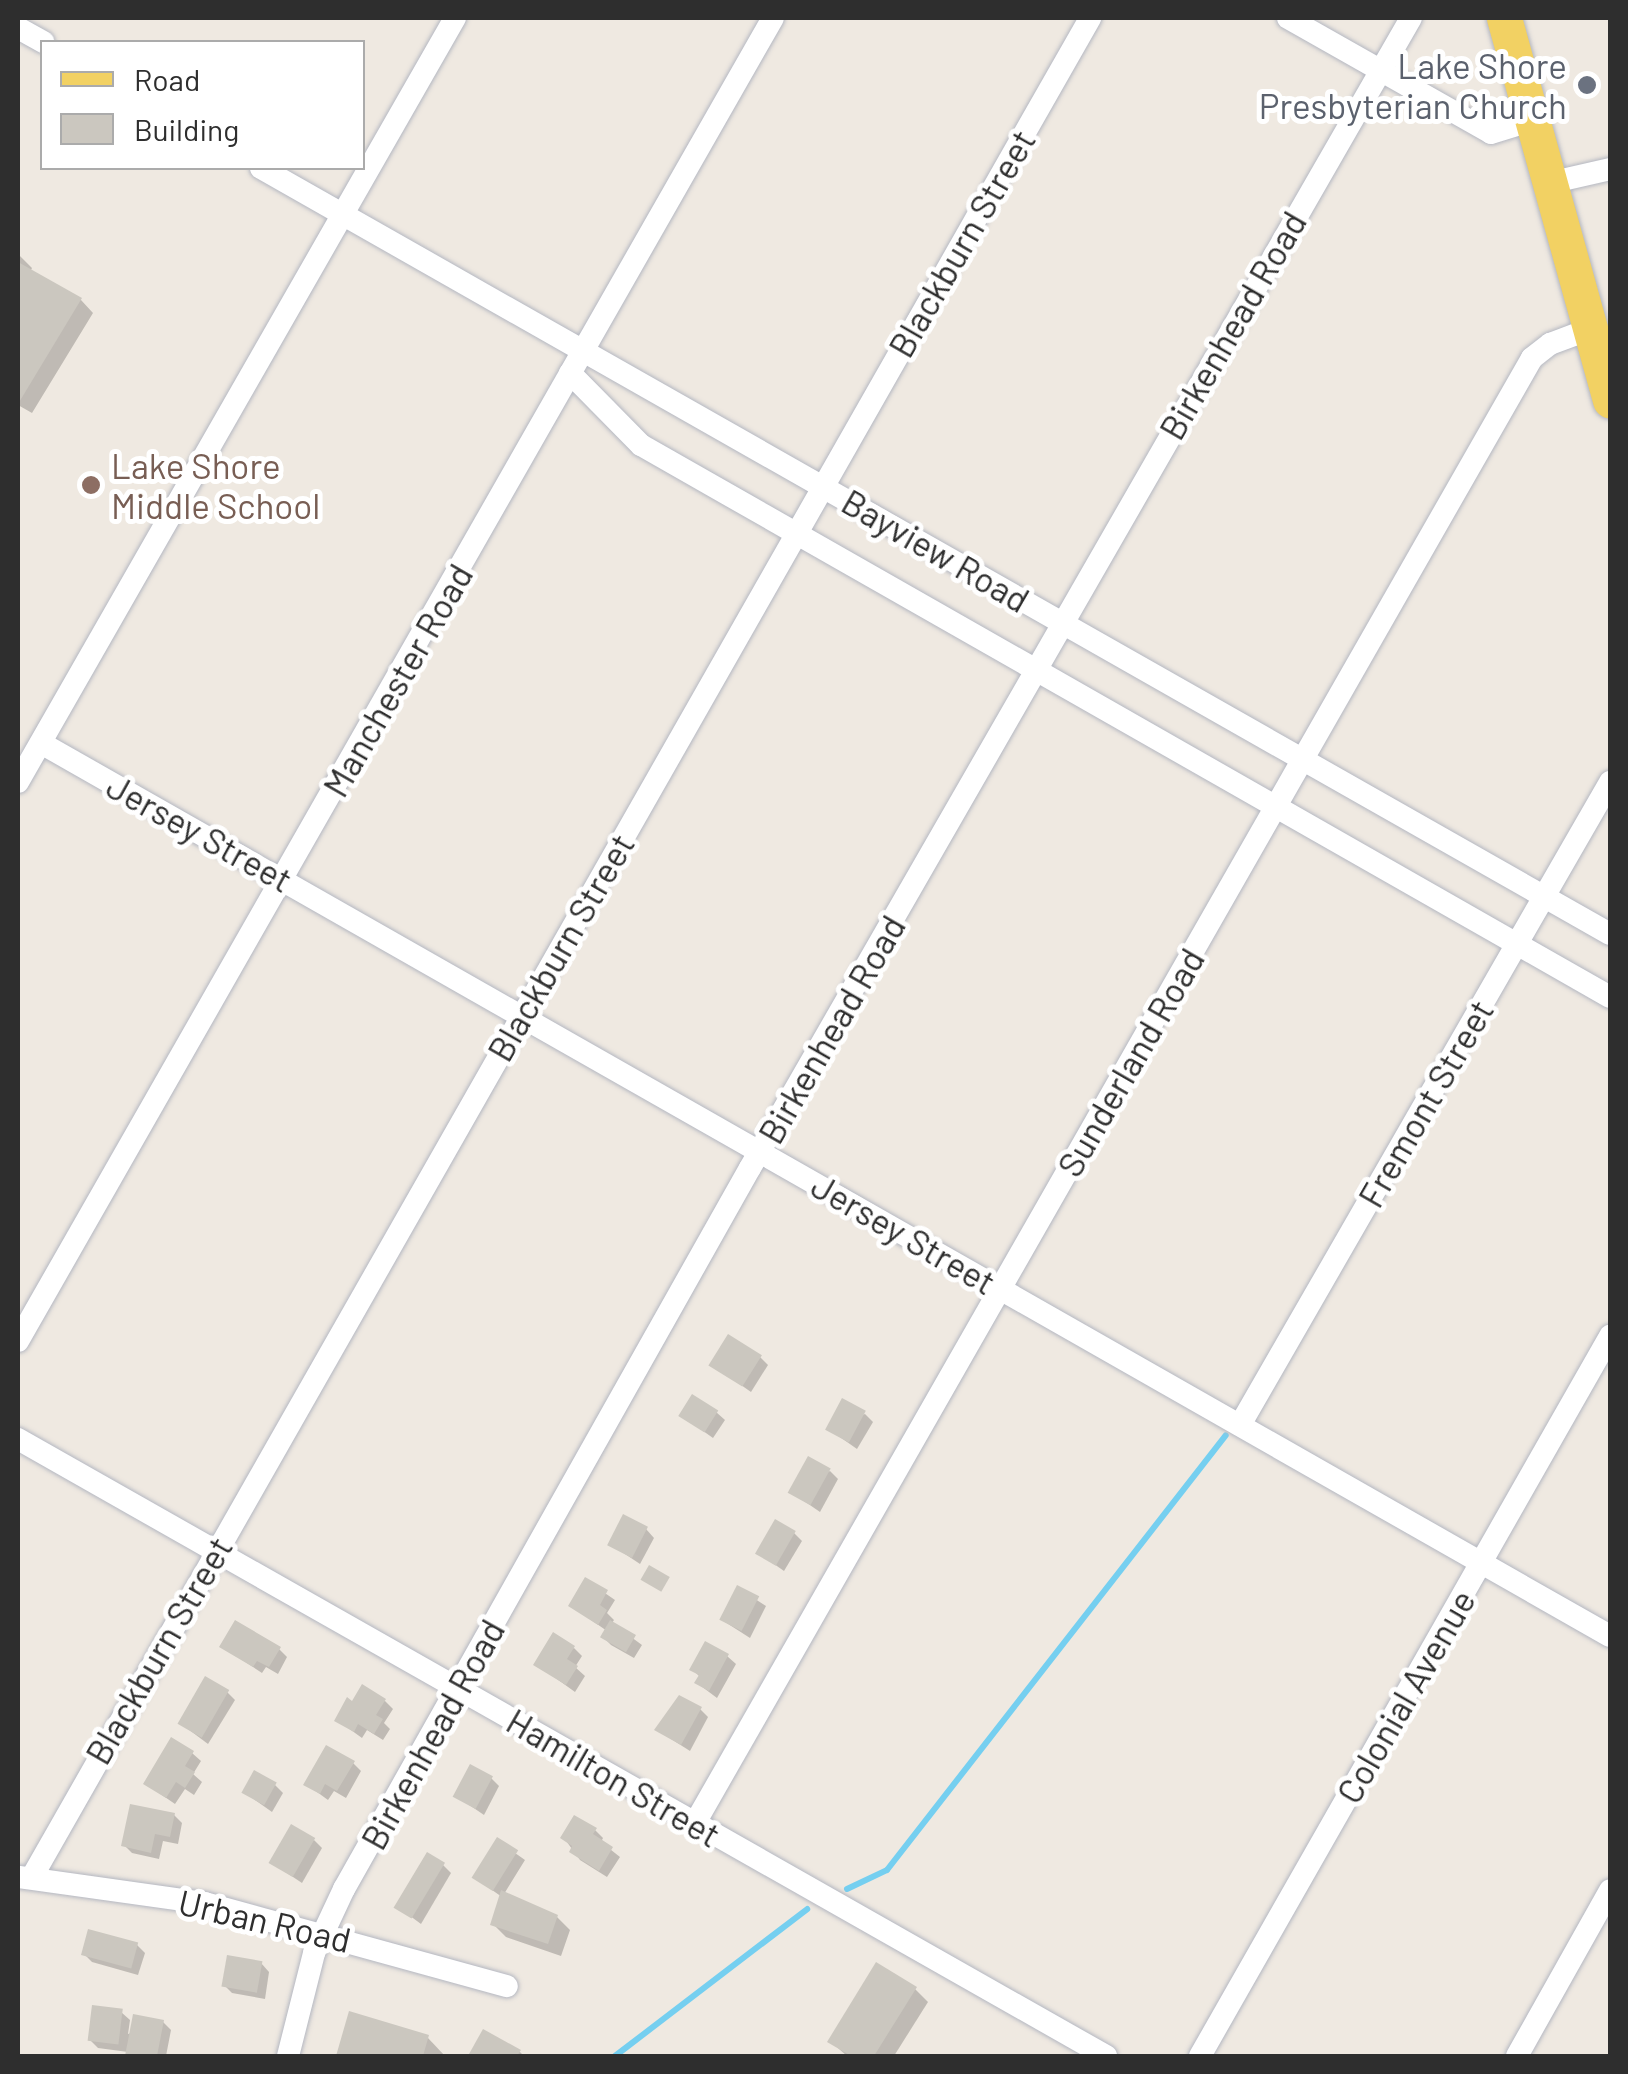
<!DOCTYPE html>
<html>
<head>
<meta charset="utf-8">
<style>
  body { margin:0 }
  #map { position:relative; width:1628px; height:2074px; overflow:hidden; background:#efe9e1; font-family:Barlow,sans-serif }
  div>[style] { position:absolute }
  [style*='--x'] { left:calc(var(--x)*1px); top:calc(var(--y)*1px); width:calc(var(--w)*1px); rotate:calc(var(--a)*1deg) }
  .shadow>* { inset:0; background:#0003 }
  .stream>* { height:6px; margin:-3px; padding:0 3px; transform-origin:3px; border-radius:3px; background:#75cff0 }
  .building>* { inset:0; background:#cbc7bf; transform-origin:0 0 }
  .roads { filter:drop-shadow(0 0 2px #b4b7c1) drop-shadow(0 0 2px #b4b7c1) }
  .minor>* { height:22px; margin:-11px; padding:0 11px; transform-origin:11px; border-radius:11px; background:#fff }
  .primary>* { height:35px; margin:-17.5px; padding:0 17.5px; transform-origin:17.5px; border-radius:17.5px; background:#f2d163 }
  .dots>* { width:28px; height:28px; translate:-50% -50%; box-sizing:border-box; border:5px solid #fff; border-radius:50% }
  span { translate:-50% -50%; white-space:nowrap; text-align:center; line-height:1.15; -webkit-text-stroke:10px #fff; paint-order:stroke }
  .worship-label { font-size:35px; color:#5b616d }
  .right { translate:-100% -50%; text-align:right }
  .street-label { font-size:35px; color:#2e2e2e }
  .education-label { font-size:35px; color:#785e54 }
  .left { translate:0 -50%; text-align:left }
  .frame { position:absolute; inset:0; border:20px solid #2e2e2e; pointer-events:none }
  .legend { position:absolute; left:40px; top:40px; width:325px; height:130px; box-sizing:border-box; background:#fff; border:2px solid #ababab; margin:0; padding:12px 18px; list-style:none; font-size:30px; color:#2e2e2e }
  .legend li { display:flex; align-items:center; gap:20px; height:50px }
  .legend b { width:50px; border:2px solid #ababab }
</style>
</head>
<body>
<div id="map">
  <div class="shadow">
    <div style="clip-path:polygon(18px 254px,32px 268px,30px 272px,81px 300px,93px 313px,32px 413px,18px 405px)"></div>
    <div style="clip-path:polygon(760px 1357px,768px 1365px,751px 1392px,711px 1364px)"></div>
    <div style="clip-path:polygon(716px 1412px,725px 1420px,713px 1438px,682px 1416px)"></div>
    <div style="clip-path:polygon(865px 1414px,873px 1422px,857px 1449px,827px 1428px)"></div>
    <div style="clip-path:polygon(830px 1471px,838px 1479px,820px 1512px,791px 1492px)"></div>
    <div style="clip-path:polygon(646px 1529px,654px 1538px,640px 1564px,610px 1544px)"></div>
    <div style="clip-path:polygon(794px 1533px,802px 1541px,784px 1571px,757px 1552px)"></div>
    <div style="clip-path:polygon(586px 1580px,615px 1600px,607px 1613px,614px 1620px,612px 1623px,642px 1645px,634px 1658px,611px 1645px,603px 1637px,607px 1631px,571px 1606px)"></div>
    <div style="clip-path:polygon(738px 1588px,766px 1606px,750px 1638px,722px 1620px)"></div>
    <div style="clip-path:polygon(223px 1647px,279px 1649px,287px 1657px,278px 1674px,266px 1667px,262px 1673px)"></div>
    <div style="clip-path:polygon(574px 1648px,582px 1656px,575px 1667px,585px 1676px,575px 1692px,536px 1664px)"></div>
    <div style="clip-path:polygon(727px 1656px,736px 1664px,717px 1698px,697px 1683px,700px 1677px,692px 1669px)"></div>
    <div style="clip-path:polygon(227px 1692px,235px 1700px,208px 1744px,180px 1723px)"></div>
    <div style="clip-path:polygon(385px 1701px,393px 1709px,384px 1723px,390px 1729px,383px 1740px,367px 1730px,362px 1738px,337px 1720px,353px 1704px)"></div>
    <div style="clip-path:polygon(700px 1709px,708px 1717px,690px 1751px,657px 1730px)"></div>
    <div style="clip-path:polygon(192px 1753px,201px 1761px,193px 1774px,202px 1782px,194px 1795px,185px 1789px,175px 1804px,146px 1784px)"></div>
    <div style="clip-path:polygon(353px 1763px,361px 1771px,346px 1798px,334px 1791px,328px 1800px,306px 1784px)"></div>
    <div style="clip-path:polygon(491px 1778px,499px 1786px,484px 1815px,456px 1796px)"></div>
    <div style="clip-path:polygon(275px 1785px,283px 1793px,272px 1812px,244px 1792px)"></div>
    <div style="clip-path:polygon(174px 1815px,182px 1823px,178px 1844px,163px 1841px,159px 1859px,132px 1853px,124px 1845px)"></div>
    <div style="clip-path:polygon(595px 1830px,603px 1838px,601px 1842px,620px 1857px,607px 1877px,580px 1860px,564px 1838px)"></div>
    <div style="clip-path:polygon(314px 1840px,322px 1848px,302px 1883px,272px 1863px)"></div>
    <div style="clip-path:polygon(498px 1841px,525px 1860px,504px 1894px,557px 1917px,570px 1930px,561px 1956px,506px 1937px,493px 1924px,502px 1897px,475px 1878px)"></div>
    <div style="clip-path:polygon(443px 1865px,451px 1873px,421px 1924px,398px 1907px)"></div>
    <div style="clip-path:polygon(136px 1944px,145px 1953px,138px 1975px,92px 1962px,84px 1954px)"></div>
    <div style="clip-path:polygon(261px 1963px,269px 1972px,265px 1999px,232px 1993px,224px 1985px)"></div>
    <div style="clip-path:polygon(915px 1989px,928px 2002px,894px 2056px,847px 2056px,830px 2041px)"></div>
    <div style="clip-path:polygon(121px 2012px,130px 2020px,128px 2034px,163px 2022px,171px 2030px,166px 2056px,128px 2056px,128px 2052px,98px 2048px,90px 2040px)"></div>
    <div style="clip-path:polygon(351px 2014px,428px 2038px,445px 2056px,338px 2056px)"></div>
    <div style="clip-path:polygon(520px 2052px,524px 2056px,472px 2054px)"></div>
  </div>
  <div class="stream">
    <div style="--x:847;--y:1889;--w:44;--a:-25.4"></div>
    <div style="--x:887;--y:1870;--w:551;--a:-52.07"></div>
    <div style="--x:615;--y:2056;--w:242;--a:-37.4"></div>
  </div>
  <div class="building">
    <div style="clip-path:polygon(18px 262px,82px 298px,18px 404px)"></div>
    <div style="left:728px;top:1334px;width:40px;height:37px;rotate:32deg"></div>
    <div style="left:692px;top:1394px;width:31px;height:26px;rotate:32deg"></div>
    <div style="left:842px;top:1398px;width:27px;height:36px;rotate:28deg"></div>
    <div style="left:808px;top:1456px;width:26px;height:42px;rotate:29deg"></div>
    <div style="left:623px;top:1514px;width:28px;height:35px;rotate:27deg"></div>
    <div style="left:775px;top:1519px;width:24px;height:40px;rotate:30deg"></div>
    <div style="left:649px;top:1565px;width:24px;height:17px;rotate:30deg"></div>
    <div style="clip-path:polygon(585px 1577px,608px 1590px,600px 1605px,607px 1610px,598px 1625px,568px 1606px)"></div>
    <div style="left:737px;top:1585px;width:25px;height:39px;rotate:27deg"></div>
    <div style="clip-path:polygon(235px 1620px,281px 1647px,269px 1667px,257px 1661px,253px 1667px,219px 1647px)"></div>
    <div style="left:610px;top:1620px;width:30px;height:20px;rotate:30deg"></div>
    <div style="clip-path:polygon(553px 1632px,575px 1646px,567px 1659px,578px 1666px,566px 1685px,533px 1665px)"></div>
    <div style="clip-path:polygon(705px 1641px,729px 1654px,709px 1691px,694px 1683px,699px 1675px,689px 1670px)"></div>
    <div style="left:205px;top:1676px;width:28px;height:55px;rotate:30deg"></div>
    <div style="clip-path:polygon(362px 1684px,386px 1699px,376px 1715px,383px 1719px,374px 1734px,358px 1724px,354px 1732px,334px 1721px,347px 1697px,352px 1701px)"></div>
    <div style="clip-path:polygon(679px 1695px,702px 1707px,681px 1745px,654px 1730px)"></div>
    <div style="clip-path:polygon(171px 1737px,194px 1751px,185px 1766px,195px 1772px,185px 1788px,176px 1782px,166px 1798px,143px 1784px)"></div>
    <div style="clip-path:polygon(326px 1745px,355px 1761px,337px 1791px,325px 1784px,320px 1794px,303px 1785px)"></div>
    <div style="left:470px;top:1764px;width:26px;height:37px;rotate:28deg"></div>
    <div style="left:254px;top:1770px;width:26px;height:26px;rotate:29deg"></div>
    <div style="clip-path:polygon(130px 1804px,175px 1813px,170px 1837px,155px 1834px,151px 1853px,121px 1846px)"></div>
    <div style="clip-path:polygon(574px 1815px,597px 1828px,593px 1834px,613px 1847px,599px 1871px,569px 1852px,572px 1846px,560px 1838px)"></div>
    <div style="left:291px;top:1824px;width:28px;height:45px;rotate:30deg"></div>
    <div style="left:497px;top:1837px;width:25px;height:48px;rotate:32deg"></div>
    <div style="left:427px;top:1852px;width:21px;height:65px;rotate:31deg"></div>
    <div style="clip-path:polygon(501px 1890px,558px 1915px,548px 1944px,490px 1925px)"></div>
    <div style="left:88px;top:1929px;width:52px;height:27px;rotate:15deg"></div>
    <div style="left:227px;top:1955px;width:36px;height:32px;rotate:10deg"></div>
    <div style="clip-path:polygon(876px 1962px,917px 1987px,874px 2056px,851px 2056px,827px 2042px)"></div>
    <div style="left:92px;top:2005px;width:31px;height:36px;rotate:7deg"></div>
    <div style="clip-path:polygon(349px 2011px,429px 2035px,423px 2056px,336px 2056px)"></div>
    <div style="clip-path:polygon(133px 2014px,164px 2020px,157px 2056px,125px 2056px)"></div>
    <div style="clip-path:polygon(483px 2029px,521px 2050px,517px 2056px,469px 2054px)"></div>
  </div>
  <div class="roads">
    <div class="minor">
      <div style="--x:1288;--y:18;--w:233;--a:29.5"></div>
      <div style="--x:1491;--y:133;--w:44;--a:-17.2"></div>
      <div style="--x:18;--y:28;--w:29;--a:29"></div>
      <div style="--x:261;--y:168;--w:1551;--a:29.59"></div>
      <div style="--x:1549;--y:183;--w:63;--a:-12.9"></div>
      <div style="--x:570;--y:373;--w:101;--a:45.4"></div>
      <div style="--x:641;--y:445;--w:1115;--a:29.67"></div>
      <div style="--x:41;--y:743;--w:1805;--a:29.65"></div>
      <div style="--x:18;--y:782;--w:880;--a:-60.23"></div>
      <div style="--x:18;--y:1341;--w:1523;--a:-60.29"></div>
      <div style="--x:1240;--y:1425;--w:742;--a:-60.08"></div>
      <div style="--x:18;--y:1439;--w:1251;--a:29.56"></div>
      <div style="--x:695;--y:1823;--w:1687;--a:-60.26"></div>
      <div style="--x:1532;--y:358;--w:23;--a:-38"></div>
      <div style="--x:1550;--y:344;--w:43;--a:-20.6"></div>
      <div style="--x:19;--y:1877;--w:188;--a:8"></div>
      <div style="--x:205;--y:1903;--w:313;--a:15.4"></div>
      <div style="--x:32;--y:1877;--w:2139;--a:-60.35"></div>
      <div style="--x:288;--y:2056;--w:106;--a:-75.8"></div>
      <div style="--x:314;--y:1953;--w:71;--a:-64.9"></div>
      <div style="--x:344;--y:1889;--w:827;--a:-60.62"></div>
      <div style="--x:750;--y:1168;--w:1326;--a:-60.11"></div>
      <div style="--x:1200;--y:2056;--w:829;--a:-60.34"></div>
      <div style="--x:1517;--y:2056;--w:190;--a:-60.7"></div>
    </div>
    <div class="primary">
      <div style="--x:1504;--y:18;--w:397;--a:74.5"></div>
    </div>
  </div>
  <div class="dots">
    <div style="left:1587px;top:85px;background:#6b7280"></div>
    <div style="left:91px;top:485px;background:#8d6e63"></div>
  </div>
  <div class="worship-label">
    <span class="right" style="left:1567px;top:85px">Lake Shore<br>Presbyterian Church</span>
  </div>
  <div class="street-label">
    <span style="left:961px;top:243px;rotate:-60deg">Blackburn Street</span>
    <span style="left:1232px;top:325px;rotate:-60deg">Birkenhead Road</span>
    <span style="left:936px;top:550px;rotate:30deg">Bayview Road</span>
    <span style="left:397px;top:680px;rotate:-60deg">Manchester Road</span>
    <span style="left:200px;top:832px;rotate:29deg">Jersey Street</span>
    <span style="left:560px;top:947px;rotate:-60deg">Blackburn Street</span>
    <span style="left:831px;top:1029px;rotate:-60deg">Birkenhead Road</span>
    <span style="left:1130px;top:1062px;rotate:-60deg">Sunderland Road</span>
    <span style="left:1425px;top:1103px;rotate:-60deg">Fremont Street</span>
    <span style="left:904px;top:1233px;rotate:30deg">Jersey Street</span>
    <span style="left:158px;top:1650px;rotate:-60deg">Blackburn Street</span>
    <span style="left:1405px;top:1696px;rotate:-60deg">Colonial Avenue</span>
    <span style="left:432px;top:1734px;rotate:-61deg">Birkenhead Road</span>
    <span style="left:614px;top:1777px;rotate:30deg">Hamilton Street</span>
    <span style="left:265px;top:1920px;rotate:13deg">Urban Road</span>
  </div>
  <div class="education-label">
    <span class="left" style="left:111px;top:485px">Lake Shore<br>Middle School</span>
  </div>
  <div class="frame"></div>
  <ul class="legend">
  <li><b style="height:12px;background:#f2d163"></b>Road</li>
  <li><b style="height:28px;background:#cbc7bf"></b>Building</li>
  </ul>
</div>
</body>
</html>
